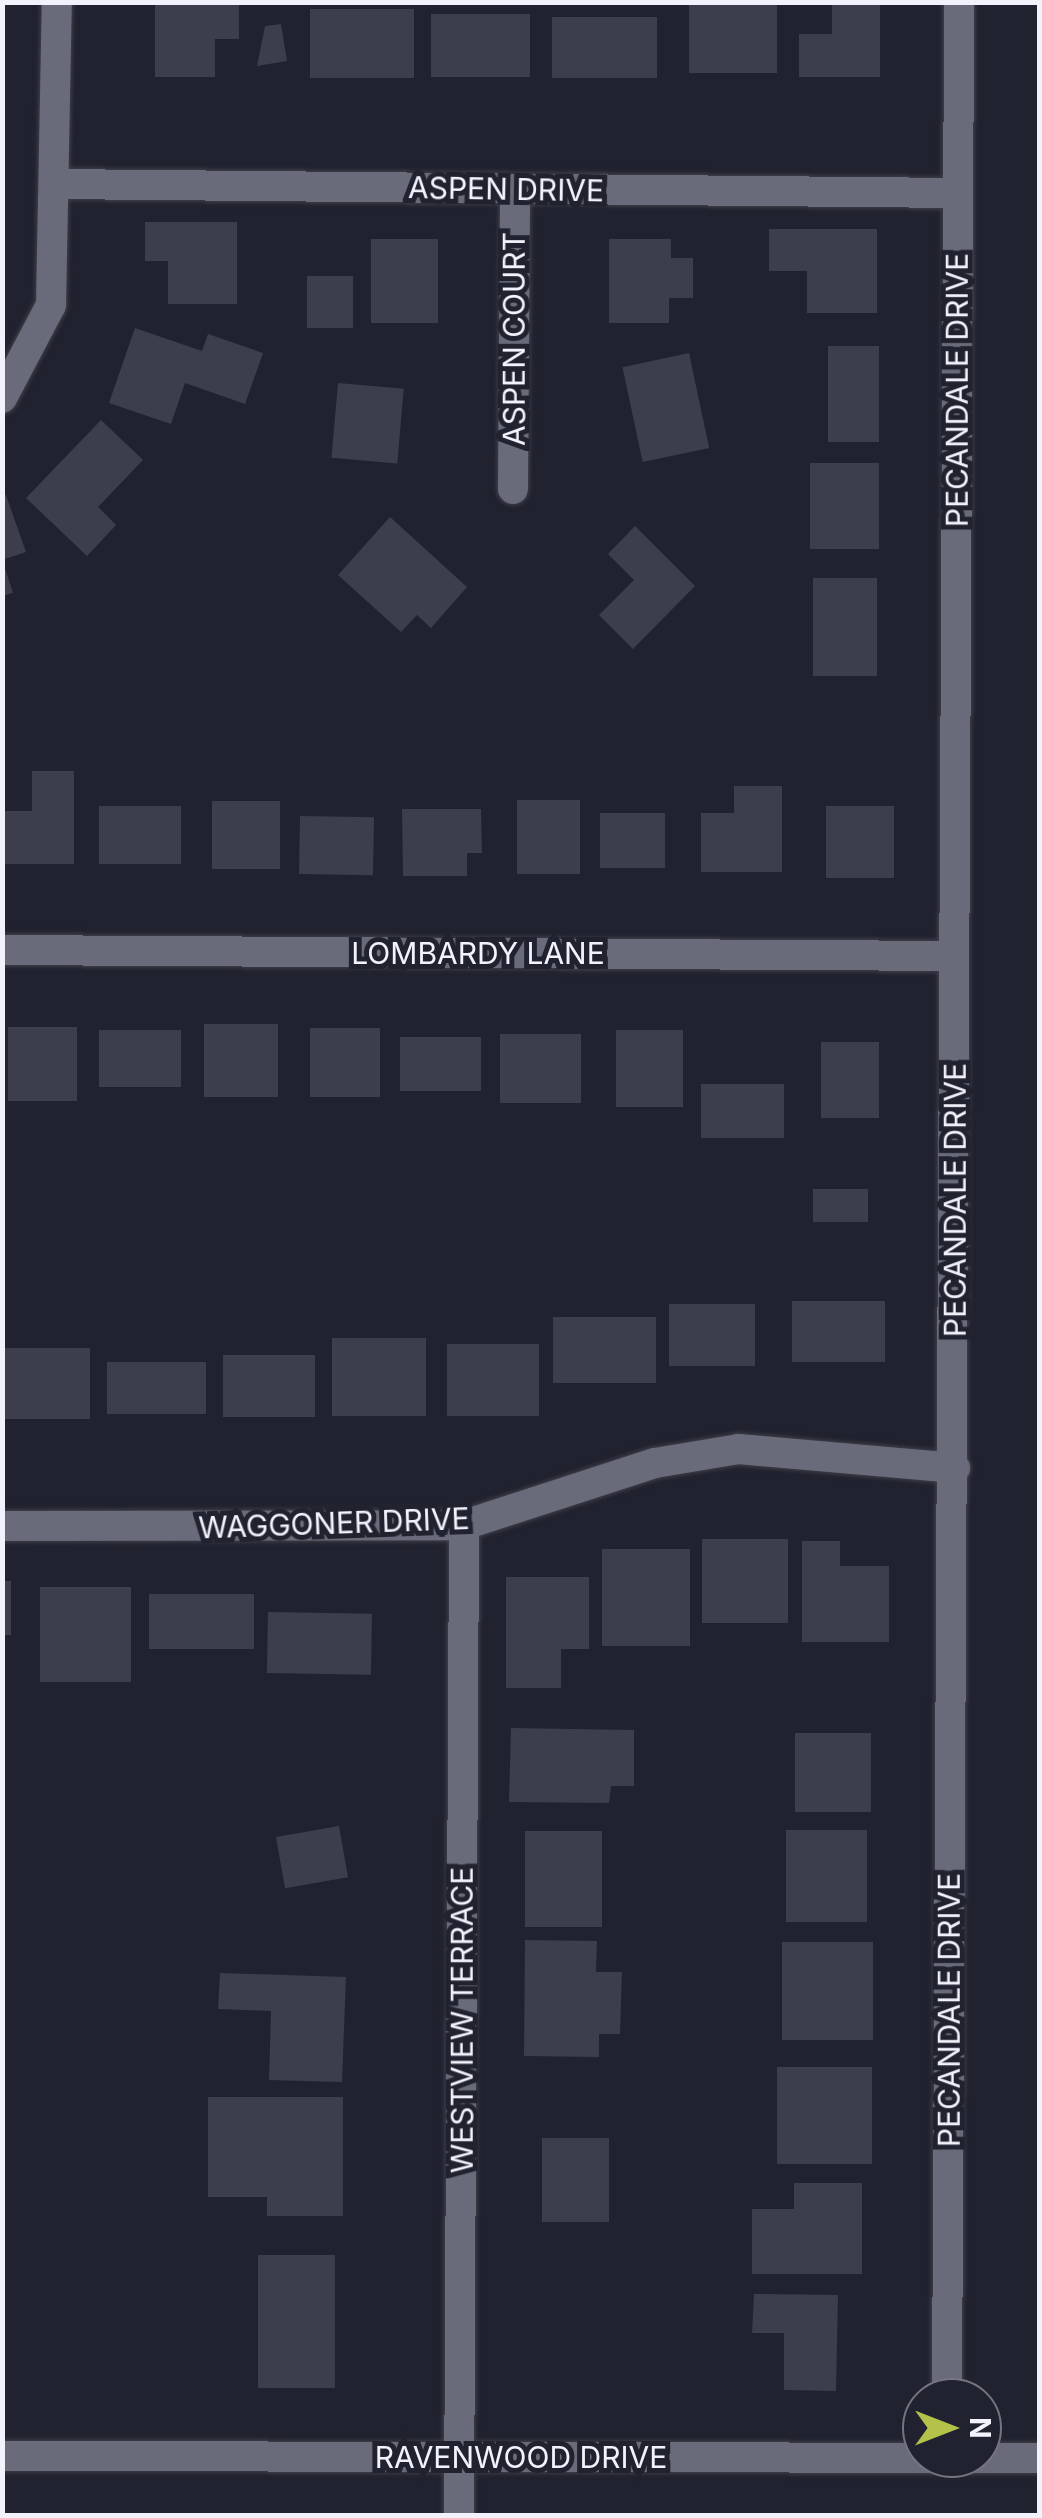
<!DOCTYPE html>
<html>
<head>
<meta charset="utf-8">
<style>
  body { margin:0 }
  #map { position:relative; width:1042px; height:2518px; overflow:hidden; background:#21222f; font-family:Inter,sans-serif }
  div>[style] { position:absolute }
  [style*='--x'] { left:calc(var(--x)*1px); top:calc(var(--y)*1px); width:calc(var(--w)*1px); rotate:calc(var(--a)*1deg) }
  .building>* { inset:0; background:#3c3e4b; transform-origin:0 0 }
  .roads { filter:drop-shadow(0 0 2px #3d3f48) drop-shadow(0 0 2px #3d3f48) }
  .street>* { height:30px; margin:-15px; padding:0 15px; transform-origin:15px; border-radius:15px; background:#696b7a }
  span { translate:-50% -50%; white-space:nowrap; text-align:center; line-height:1.15; -webkit-text-stroke:10px #21222f; paint-order:stroke }
  .street-label { font-size:30px; color:#f1f2fb }
  .frame { position:absolute; inset:0; border:5px solid #f1f2fb; pointer-events:none }
  .north { position:absolute; left:902px; top:2378px; width:100px; height:100px; box-sizing:border-box; background:#21222f; border:2px solid #747581; border-radius:50%; rotate:90deg; font-size:28px; font-weight:700; line-height:40px; text-align:center; color:#f1f2fb }
  .north::after { content:''; display:block; margin:auto; width:35px; height:45px; background:#b3c24b; clip-path:polygon(50% 0,100% 100%,50% 72%,0 100%) }
</style>
</head>
<body>
<div id="map">
  <div class="building">
    <div style="clip-path:polygon(155px 2px,239px 2px,239px 39px,215px 39px,215px 77px,155px 77px)"></div>
    <div style="left:689px;top:2px;width:88px;height:71px"></div>
    <div style="clip-path:polygon(832px 2px,880px 2px,880px 77px,799px 77px,799px 34px,832px 34px)"></div>
    <div style="left:310px;top:9px;width:104px;height:69px"></div>
    <div style="left:530px;top:14px;width:63px;height:99px;rotate:90deg"></div>
    <div style="left:552px;top:17px;width:105px;height:61px"></div>
    <div style="clip-path:polygon(281px 24px,287px 61px,257px 66px,265px 26px)"></div>
    <div style="clip-path:polygon(145px 222px,237px 222px,237px 304px,168px 304px,168px 261px,145px 261px)"></div>
    <div style="clip-path:polygon(769px 229px,877px 229px,877px 313px,807px 313px,807px 271px,769px 271px)"></div>
    <div style="left:371px;top:239px;width:67px;height:84px"></div>
    <div style="clip-path:polygon(609px 239px,671px 239px,671px 258px,693px 258px,693px 298px,669px 298px,669px 323px,609px 323px)"></div>
    <div style="left:307px;top:276px;width:46px;height:52px"></div>
    <div style="clip-path:polygon(135px 328px,202px 351px,208px 334px,263px 353px,245px 404px,185px 383px,171px 424px,109px 403px)"></div>
    <div style="left:828px;top:346px;width:51px;height:96px"></div>
    <div style="left:689px;top:353px;width:97px;height:68px;rotate:78deg"></div>
    <div style="left:338px;top:383px;width:66px;height:75px;rotate:5deg"></div>
    <div style="clip-path:polygon(101px 420px,143px 460px,98px 507px,116px 525px,87px 556px,26px 498px)"></div>
    <div style="left:810px;top:463px;width:69px;height:86px"></div>
    <div style="clip-path:polygon(6px 495px,26px 552px,2px 560px,2px 496px)"></div>
    <div style="clip-path:polygon(390px 517px,467px 587px,431px 628px,417px 615px,401px 632px,338px 575px)"></div>
    <div style="clip-path:polygon(635px 526px,695px 586px,633px 649px,599px 615px,634px 580px,608px 554px)"></div>
    <div style="clip-path:polygon(3px 562px,13px 593px,2px 596px,2px 563px)"></div>
    <div style="left:813px;top:578px;width:64px;height:98px"></div>
    <div style="clip-path:polygon(32px 771px,74px 771px,74px 864px,2px 864px,2px 811px,32px 811px)"></div>
    <div style="clip-path:polygon(734px 786px,782px 786px,782px 872px,701px 872px,701px 813px,734px 813px)"></div>
    <div style="left:517px;top:800px;width:63px;height:74px"></div>
    <div style="left:212px;top:801px;width:68px;height:68px"></div>
    <div style="left:99px;top:806px;width:82px;height:58px"></div>
    <div style="left:826px;top:806px;width:68px;height:72px"></div>
    <div style="clip-path:polygon(402px 809px,481px 809px,482px 853px,467px 853px,467px 876px,403px 876px)"></div>
    <div style="left:600px;top:813px;width:65px;height:55px"></div>
    <div style="left:300px;top:816px;width:74px;height:58px;rotate:1deg"></div>
    <div style="left:204px;top:1024px;width:74px;height:73px"></div>
    <div style="left:8px;top:1027px;width:69px;height:74px"></div>
    <div style="left:310px;top:1028px;width:70px;height:69px"></div>
    <div style="left:99px;top:1030px;width:82px;height:57px"></div>
    <div style="left:616px;top:1030px;width:67px;height:77px"></div>
    <div style="left:500px;top:1034px;width:81px;height:69px"></div>
    <div style="left:400px;top:1037px;width:81px;height:54px"></div>
    <div style="left:821px;top:1042px;width:58px;height:76px"></div>
    <div style="left:701px;top:1084px;width:83px;height:54px"></div>
    <div style="left:813px;top:1189px;width:55px;height:33px"></div>
    <div style="left:792px;top:1301px;width:93px;height:61px"></div>
    <div style="left:669px;top:1304px;width:86px;height:62px"></div>
    <div style="left:553px;top:1317px;width:103px;height:66px"></div>
    <div style="left:332px;top:1338px;width:94px;height:78px"></div>
    <div style="left:447px;top:1344px;width:92px;height:72px"></div>
    <div style="left:3px;top:1348px;width:87px;height:71px"></div>
    <div style="left:223px;top:1355px;width:92px;height:62px"></div>
    <div style="left:107px;top:1362px;width:99px;height:52px"></div>
    <div style="left:702px;top:1539px;width:86px;height:84px"></div>
    <div style="clip-path:polygon(802px 1541px,840px 1541px,840px 1566px,889px 1566px,889px 1642px,802px 1642px)"></div>
    <div style="left:602px;top:1549px;width:88px;height:97px"></div>
    <div style="clip-path:polygon(506px 1577px,589px 1577px,589px 1649px,561px 1649px,561px 1688px,506px 1688px)"></div>
    <div style="left:2px;top:1581px;width:9px;height:54px"></div>
    <div style="left:40px;top:1587px;width:91px;height:95px"></div>
    <div style="left:149px;top:1594px;width:105px;height:55px"></div>
    <div style="left:268px;top:1612px;width:104px;height:61px;rotate:1deg"></div>
    <div style="clip-path:polygon(511px 1728px,634px 1730px,634px 1786px,611px 1786px,609px 1803px,509px 1802px)"></div>
    <div style="left:795px;top:1733px;width:76px;height:79px"></div>
    <div style="left:339px;top:1826px;width:52px;height:64px;rotate:80deg"></div>
    <div style="left:786px;top:1830px;width:81px;height:92px"></div>
    <div style="left:525px;top:1831px;width:77px;height:96px"></div>
    <div style="clip-path:polygon(525px 1940px,597px 1941px,596px 1972px,622px 1972px,620px 2034px,599px 2034px,599px 2057px,524px 2056px)"></div>
    <div style="left:782px;top:1942px;width:91px;height:98px"></div>
    <div style="clip-path:polygon(220px 1973px,346px 1977px,342px 2082px,269px 2080px,271px 2011px,218px 2009px)"></div>
    <div style="left:777px;top:2067px;width:95px;height:97px"></div>
    <div style="clip-path:polygon(208px 2097px,343px 2097px,343px 2216px,267px 2216px,267px 2197px,208px 2197px)"></div>
    <div style="left:542px;top:2138px;width:67px;height:84px"></div>
    <div style="clip-path:polygon(794px 2183px,862px 2183px,862px 2274px,752px 2274px,752px 2209px,794px 2209px)"></div>
    <div style="left:258px;top:2255px;width:77px;height:133px"></div>
    <div style="clip-path:polygon(754px 2294px,838px 2295px,836px 2391px,784px 2390px,784px 2333px,752px 2333px)"></div>
  </div>
  <div class="roads">
    <div class="street">
      <div style="--x:54;--y:184;--w:904;--a:0.57"></div>
      <div style="--x:2;--y:398;--w:105;--a:-62.2"></div>
      <div style="--x:51;--y:305;--w:303;--a:-88.9"></div>
      <div style="--x:513;--y:489;--w:300;--a:-89.6"></div>
      <div style="--x:2;--y:950;--w:952;--a:0.36"></div>
      <div style="--x:2;--y:1526;--w:462;--a:-0.1"></div>
      <div style="--x:464;--y:1525;--w:201;--a:-18"></div>
      <div style="--x:655;--y:1463;--w:85;--a:-9.5"></div>
      <div style="--x:739;--y:1449;--w:217;--a:5"></div>
      <div style="--x:947;--y:2398;--w:2396;--a:-89.71"></div>
      <div style="--x:2;--y:2456;--w:1038;--a:0.11"></div>
      <div style="--x:459;--y:2516;--w:991;--a:-89.71"></div>
    </div>
  </div>
  <div class="street-label">
    <span style="left:506px;top:189px;rotate:1deg">ASPEN DRIVE</span>
    <span style="left:514px;top:339px;rotate:-90deg">ASPEN COURT</span>
    <span style="left:957px;top:390px;rotate:-90deg">PECANDALE DRIVE</span>
    <span style="left:478px;top:953px">LOMBARDY LANE</span>
    <span style="left:955px;top:1200px;rotate:-90deg">PECANDALE DRIVE</span>
    <span style="left:334px;top:1523px;rotate:-2deg">WAGGONER DRIVE</span>
    <span style="left:949px;top:2010px;rotate:-90deg">PECANDALE DRIVE</span>
    <span style="left:462px;top:2020px;rotate:-90deg">WESTVIEW TERRACE</span>
    <span style="left:521px;top:2457px">RAVENWOOD DRIVE</span>
  </div>
  <div class="frame"></div>
  <div class="north">N</div>
</div>
</body>
</html>
